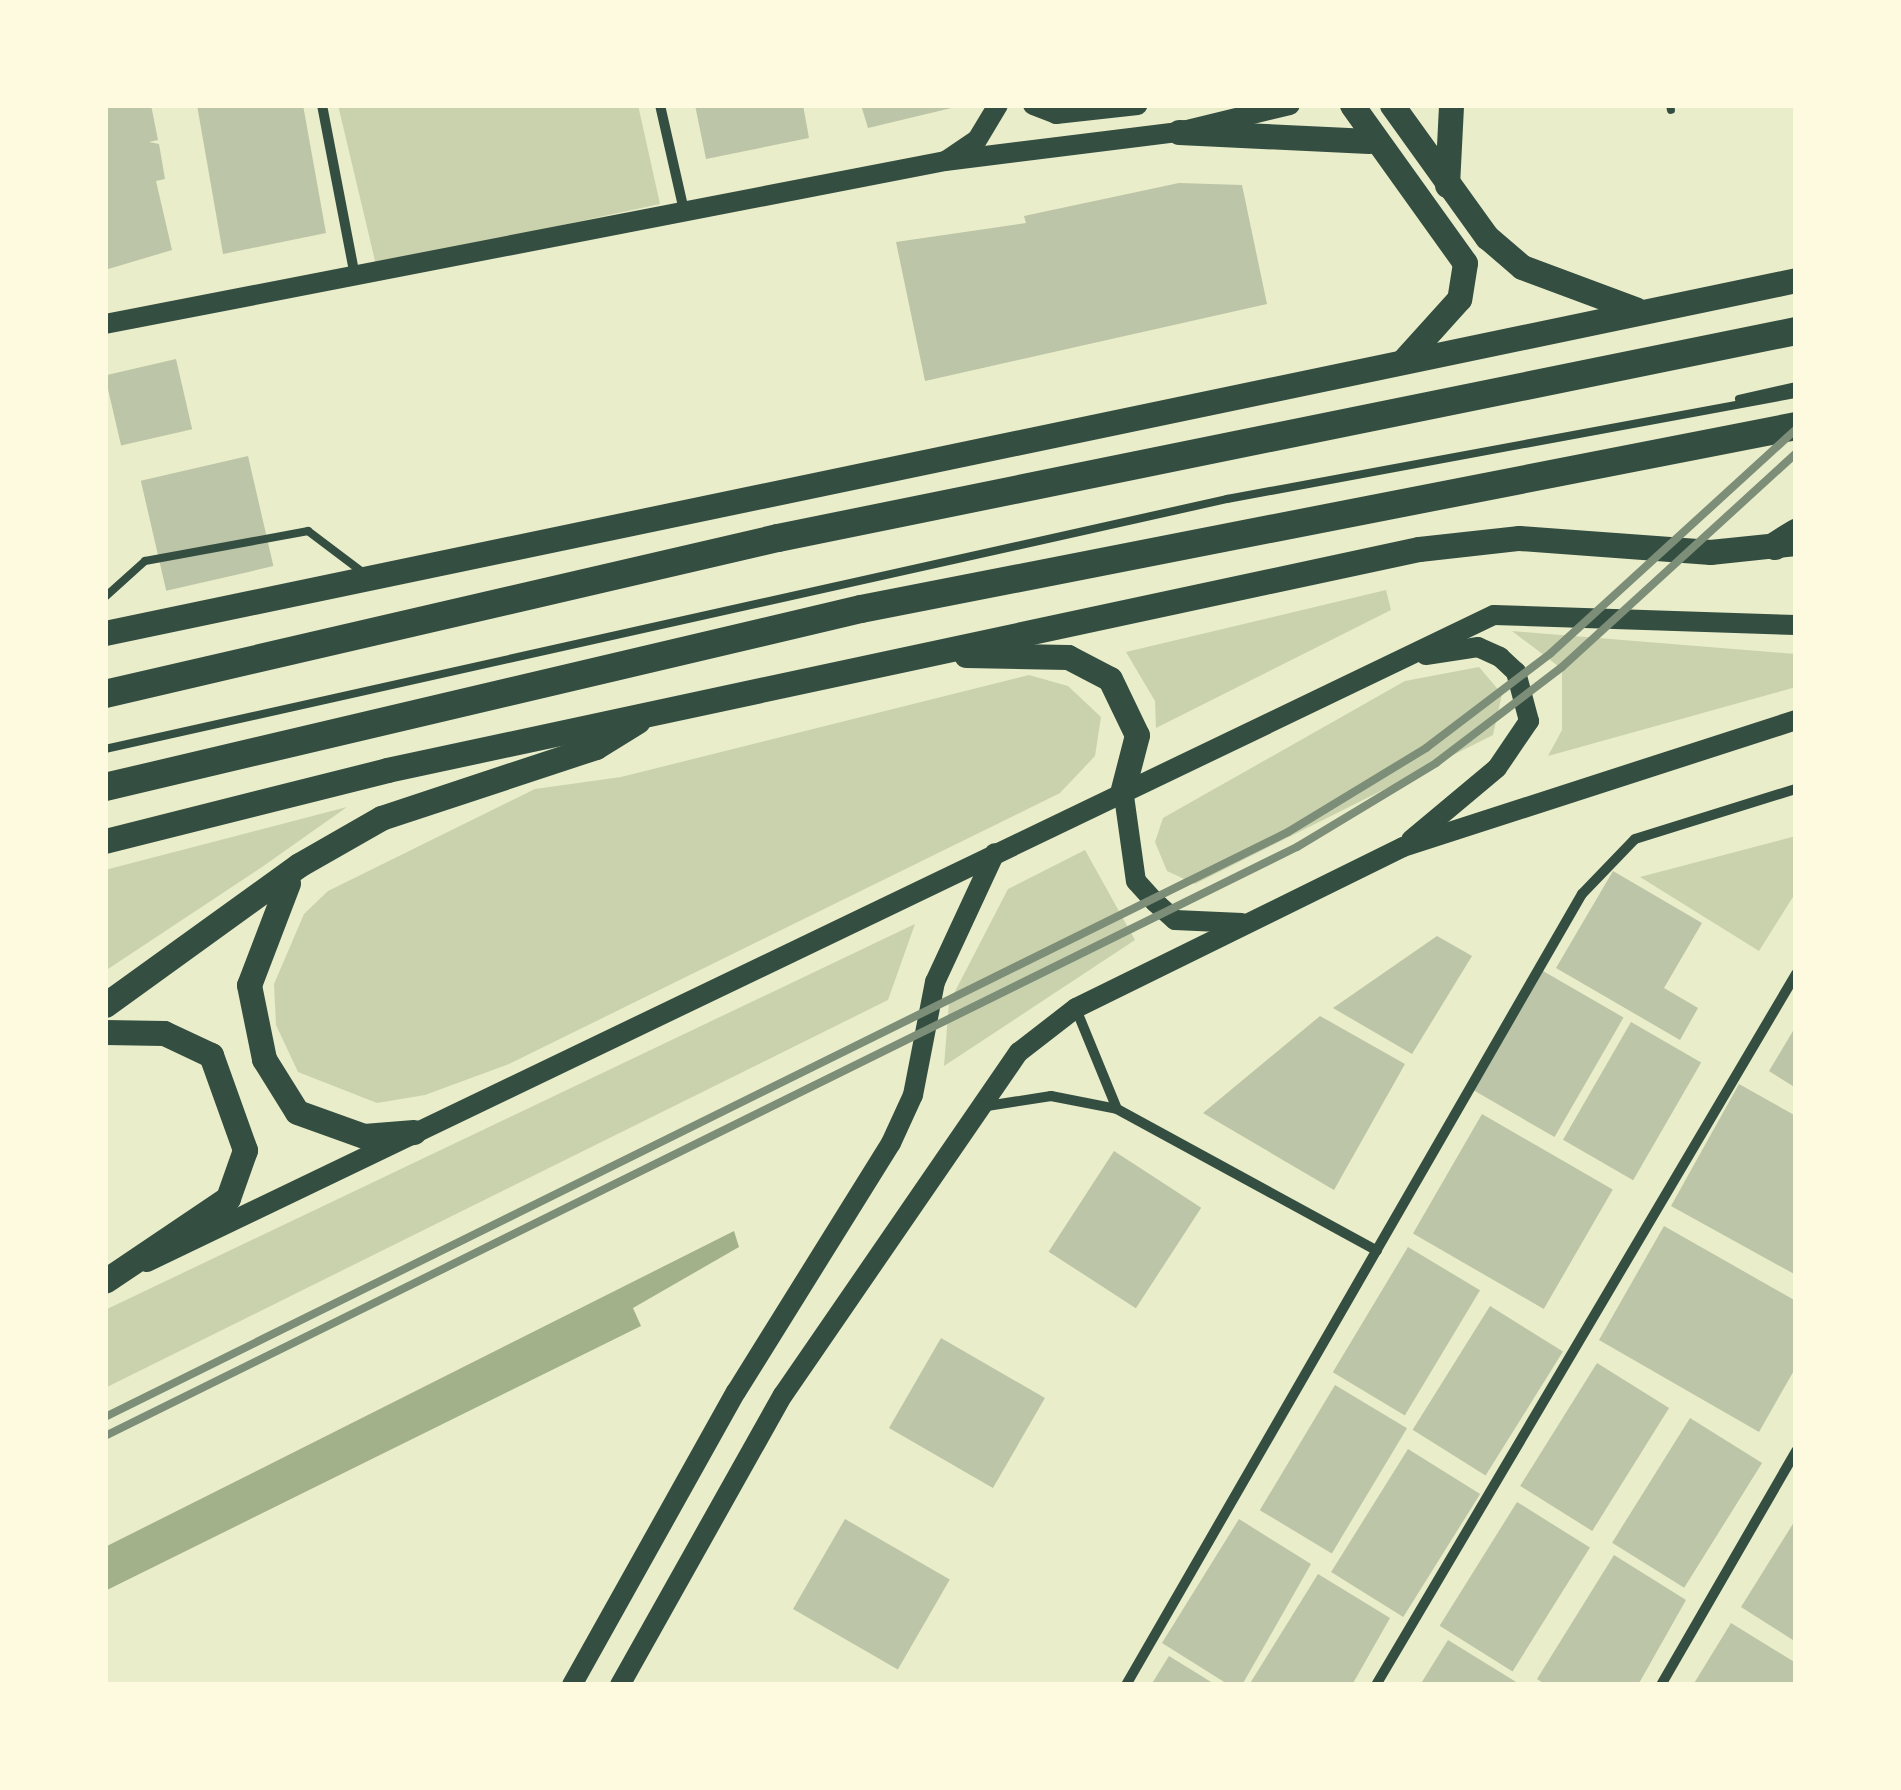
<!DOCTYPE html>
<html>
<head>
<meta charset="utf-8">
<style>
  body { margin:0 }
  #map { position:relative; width:1901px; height:1790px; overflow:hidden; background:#e9edc9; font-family:Ubuntu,sans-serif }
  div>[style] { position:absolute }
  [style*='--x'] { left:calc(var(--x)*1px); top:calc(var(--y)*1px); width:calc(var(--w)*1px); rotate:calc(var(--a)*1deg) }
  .green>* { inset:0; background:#cad2ad }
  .water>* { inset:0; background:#a3b18a }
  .building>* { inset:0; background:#bcc5a7; transform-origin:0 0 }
  .service>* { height:8px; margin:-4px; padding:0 4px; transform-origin:4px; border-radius:4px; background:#344e41 }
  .minor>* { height:10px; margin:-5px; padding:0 5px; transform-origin:5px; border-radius:5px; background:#344e41 }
  .secondary>* { height:20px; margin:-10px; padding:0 10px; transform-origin:10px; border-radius:10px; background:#344e41 }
  .primary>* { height:25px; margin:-12.5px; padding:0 12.5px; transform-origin:12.5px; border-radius:12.5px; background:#344e41 }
  .trunk>* { height:28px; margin:-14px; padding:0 14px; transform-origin:14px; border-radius:14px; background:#344e41 }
  .rail>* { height:8px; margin:-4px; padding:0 4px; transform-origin:4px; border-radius:4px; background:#7c8e77 }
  span { translate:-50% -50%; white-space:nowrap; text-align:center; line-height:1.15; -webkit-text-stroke:9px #fefae0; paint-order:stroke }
  .frame { position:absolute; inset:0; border:108px solid #fefae0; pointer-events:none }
</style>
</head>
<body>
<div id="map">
  <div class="green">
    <div style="clip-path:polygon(338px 105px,638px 105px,660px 204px,376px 265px)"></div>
    <div style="clip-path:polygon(1386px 590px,1391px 610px,1156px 728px,1155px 701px,1126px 652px)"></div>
    <div style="clip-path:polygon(1512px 631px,1796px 654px,1796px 687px,1548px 756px,1562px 730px,1562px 669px)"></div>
    <div style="clip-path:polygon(1479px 667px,1502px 694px,1493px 735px,1195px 884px,1167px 871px,1155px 842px,1163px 818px,1405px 681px)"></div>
    <div style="clip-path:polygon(1029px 675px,1068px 686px,1101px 717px,1095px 756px,1060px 793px,509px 1064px,425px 1095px,377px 1103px,298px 1072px,276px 1025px,274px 984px,304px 914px,328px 891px,535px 789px,621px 777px)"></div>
    <div style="clip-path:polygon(347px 807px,262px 867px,105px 971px,105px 870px)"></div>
    <div style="clip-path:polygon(1796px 836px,1796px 892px,1759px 951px,1640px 877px)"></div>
    <div style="clip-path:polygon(1085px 850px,1135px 940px,944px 1066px,949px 1003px,1008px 889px)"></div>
    <div style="clip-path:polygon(915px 924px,888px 1000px,105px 1388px,105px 1310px)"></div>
  </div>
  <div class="water">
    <div style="clip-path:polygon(734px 1231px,739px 1247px,633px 1308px,641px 1326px,105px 1591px,105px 1547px)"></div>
  </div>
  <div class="building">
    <div style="clip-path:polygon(105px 105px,151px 105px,158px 140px,149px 142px,159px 144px,165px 179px,156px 181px,172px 250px,105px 270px)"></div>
    <div style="clip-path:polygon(197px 105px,303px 105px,326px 233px,223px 254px)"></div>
    <div style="clip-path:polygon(695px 105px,803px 105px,809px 138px,706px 159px)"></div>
    <div style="clip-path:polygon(861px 105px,964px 105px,868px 128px)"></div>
    <div style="clip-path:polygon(1179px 183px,1242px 185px,1267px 304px,925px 381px,896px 242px,1026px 223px,1024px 216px)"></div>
    <div style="left:176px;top:359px;width:72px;height:73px;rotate:77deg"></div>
    <div style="left:248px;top:456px;width:113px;height:110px;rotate:77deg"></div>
    <div style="clip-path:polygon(1613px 871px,1702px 923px,1664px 988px,1698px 1008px,1680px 1040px,1556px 968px)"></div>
    <div style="clip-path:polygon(1437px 936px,1472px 956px,1412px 1054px,1333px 1008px)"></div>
    <div style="left:1543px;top:971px;width:93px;height:138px;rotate:30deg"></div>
    <div style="clip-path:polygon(1320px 1016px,1405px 1064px,1334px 1190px,1203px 1113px)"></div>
    <div style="left:1631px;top:1022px;width:81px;height:136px;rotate:30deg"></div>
    <div style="clip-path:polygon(1796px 1026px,1796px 1088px,1769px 1071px)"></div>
    <div style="clip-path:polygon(1739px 1084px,1796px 1116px,1796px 1275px,1671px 1206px)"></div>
    <div style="left:1482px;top:1114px;width:151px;height:138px;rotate:30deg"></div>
    <div style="left:1114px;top:1151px;width:104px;height:120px;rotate:33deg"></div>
    <div style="clip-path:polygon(1664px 1226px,1796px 1301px,1796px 1367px,1759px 1432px,1599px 1340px)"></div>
    <div style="left:1408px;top:1247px;width:84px;height:146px;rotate:31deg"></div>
    <div style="left:1490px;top:1306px;width:86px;height:146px;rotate:32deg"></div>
    <div style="left:941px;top:1338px;width:120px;height:104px;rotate:30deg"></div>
    <div style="left:1597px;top:1363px;width:85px;height:145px;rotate:32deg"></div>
    <div style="left:1335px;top:1385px;width:84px;height:146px;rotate:31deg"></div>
    <div style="left:1690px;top:1418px;width:85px;height:147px;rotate:32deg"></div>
    <div style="left:1408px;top:1449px;width:85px;height:145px;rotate:32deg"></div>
    <div style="left:1517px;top:1502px;width:86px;height:146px;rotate:32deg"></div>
    <div style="left:845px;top:1519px;width:121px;height:104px;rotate:30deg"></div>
    <div style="clip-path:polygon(1239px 1519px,1311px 1564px,1242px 1685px,1229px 1685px,1162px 1643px)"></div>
    <div style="clip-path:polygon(1796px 1519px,1796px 1642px,1741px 1607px)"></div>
    <div style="clip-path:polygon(1614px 1555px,1686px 1600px,1638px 1685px,1546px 1685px,1537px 1679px)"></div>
    <div style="clip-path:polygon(1318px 1574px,1390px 1618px,1352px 1685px,1249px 1685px)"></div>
    <div style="clip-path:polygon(1731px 1623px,1796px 1663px,1794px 1685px,1693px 1685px)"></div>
    <div style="clip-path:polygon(1448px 1640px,1521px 1685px,1420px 1685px)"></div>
    <div style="clip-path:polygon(1169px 1656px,1216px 1685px,1151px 1685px)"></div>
  </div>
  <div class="service">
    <div style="--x:1670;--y:105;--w:5;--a:79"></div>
    <div style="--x:1739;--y:399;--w:58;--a:-12.8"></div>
    <div style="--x:105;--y:597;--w:54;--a:-42"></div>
    <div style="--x:145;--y:561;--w:166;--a:-10.4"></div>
    <div style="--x:308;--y:531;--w:66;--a:37"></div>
    <div style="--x:105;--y:749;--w:1150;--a:-12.56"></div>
    <div style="--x:1227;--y:499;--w:579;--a:-10.46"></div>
  </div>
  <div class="minor">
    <div style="--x:322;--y:105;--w:174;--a:79.1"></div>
    <div style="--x:660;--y:105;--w:113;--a:77.2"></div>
    <div style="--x:1076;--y:1009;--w:108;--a:67.7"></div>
    <div style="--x:987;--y:1106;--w:65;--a:-8.9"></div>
    <div style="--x:1051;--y:1096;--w:67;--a:11.1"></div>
    <div style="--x:1117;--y:1109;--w:296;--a:28.6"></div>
    <div style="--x:1126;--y:1685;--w:913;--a:-60.04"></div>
    <div style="--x:1582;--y:894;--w:76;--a:-46.1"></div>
    <div style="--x:1635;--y:839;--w:169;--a:-17.3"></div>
    <div style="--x:1376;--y:1685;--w:826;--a:-59.43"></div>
    <div style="--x:1661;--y:1685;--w:270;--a:-60"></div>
  </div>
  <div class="secondary">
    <div style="--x:1033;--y:105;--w:25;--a:21"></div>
    <div style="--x:1056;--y:114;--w:82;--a:-6.3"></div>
    <div style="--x:947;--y:160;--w:36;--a:-34"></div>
    <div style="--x:977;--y:140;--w:41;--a:-59"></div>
    <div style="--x:105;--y:324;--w:856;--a:-10.98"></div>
    <div style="--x:945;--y:161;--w:236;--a:-7.1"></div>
    <div style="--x:1179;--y:132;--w:114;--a:-13.7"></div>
    <div style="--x:1123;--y:789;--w:93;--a:82"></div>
    <div style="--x:1136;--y:881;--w:28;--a:48"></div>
    <div style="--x:1155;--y:902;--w:27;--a:42"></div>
    <div style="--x:1175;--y:920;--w:67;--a:2.6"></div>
    <div style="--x:1411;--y:840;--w:112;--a:-39.9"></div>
    <div style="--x:1497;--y:768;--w:57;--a:-55.8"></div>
    <div style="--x:1529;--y:721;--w:51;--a:-104.9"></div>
    <div style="--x:1516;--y:672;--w:22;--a:-137"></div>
    <div style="--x:1500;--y:657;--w:24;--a:-156"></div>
    <div style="--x:1478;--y:647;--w:53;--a:171.3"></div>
    <div style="--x:147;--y:1262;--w:1494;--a:-25.66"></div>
    <div style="--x:1494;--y:615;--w:302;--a:1.9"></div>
    <div style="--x:572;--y:1685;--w:336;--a:-60.8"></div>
    <div style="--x:736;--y:1392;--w:293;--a:-58.1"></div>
    <div style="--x:891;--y:1143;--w:53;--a:-65.4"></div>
    <div style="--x:913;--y:1095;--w:115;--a:-79"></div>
    <div style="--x:935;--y:982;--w:142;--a:-65.1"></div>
    <div style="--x:620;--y:1685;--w:333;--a:-60.7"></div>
    <div style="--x:783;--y:1395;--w:416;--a:-55.5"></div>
    <div style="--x:1019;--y:1052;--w:72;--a:-37.7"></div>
    <div style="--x:1076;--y:1008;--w:364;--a:-26.2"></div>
    <div style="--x:1403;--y:847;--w:413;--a:-17.9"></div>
  </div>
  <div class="primary">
    <div style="--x:1352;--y:105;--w:194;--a:54.4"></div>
    <div style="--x:1465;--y:263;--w:36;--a:99"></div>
    <div style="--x:1459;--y:299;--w:81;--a:132"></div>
    <div style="--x:1392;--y:105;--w:163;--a:54.3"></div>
    <div style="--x:1487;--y:237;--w:46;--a:40.6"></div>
    <div style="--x:1522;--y:267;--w:121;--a:20.4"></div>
    <div style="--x:1179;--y:132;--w:190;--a:2.7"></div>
    <div style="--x:1447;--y:185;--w:80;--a:-87.1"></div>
    <div style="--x:105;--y:633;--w:1727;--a:-11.79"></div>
    <div style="--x:966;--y:655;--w:102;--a:1.1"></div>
    <div style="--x:1068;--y:657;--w:47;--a:27.6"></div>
    <div style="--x:1110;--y:679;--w:62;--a:64.3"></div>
    <div style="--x:1137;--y:735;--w:56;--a:104.5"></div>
    <div style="--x:105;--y:841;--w:291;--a:-14.1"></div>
    <div style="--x:387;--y:770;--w:1055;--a:-12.09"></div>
    <div style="--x:1419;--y:549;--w:101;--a:-6.3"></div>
    <div style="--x:1519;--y:538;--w:192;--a:4.2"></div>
    <div style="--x:1710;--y:552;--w:86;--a:-6"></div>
    <div style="--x:288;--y:883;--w:109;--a:110.9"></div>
    <div style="--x:249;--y:985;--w:76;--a:78.5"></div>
    <div style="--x:264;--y:1059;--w:62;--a:58.1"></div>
    <div style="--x:297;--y:1112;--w:71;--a:19.7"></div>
    <div style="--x:364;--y:1136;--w:50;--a:-4.6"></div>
    <div style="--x:105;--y:1005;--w:239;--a:-35.8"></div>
    <div style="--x:299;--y:865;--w:95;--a:-29.8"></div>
    <div style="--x:381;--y:818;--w:226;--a:-18.3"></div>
    <div style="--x:596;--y:747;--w:49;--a:-31.8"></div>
    <div style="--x:105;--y:1032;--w:59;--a:1"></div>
    <div style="--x:164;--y:1033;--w:52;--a:25.1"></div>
    <div style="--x:211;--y:1055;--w:101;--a:70.3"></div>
    <div style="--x:245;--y:1150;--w:51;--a:109.5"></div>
    <div style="--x:228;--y:1198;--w:148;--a:146"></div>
  </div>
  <div class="trunk">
    <div style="--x:1775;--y:546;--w:25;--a:-32"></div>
    <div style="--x:105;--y:694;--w:691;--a:-13.05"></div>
    <div style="--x:778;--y:538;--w:1039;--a:-11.49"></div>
    <div style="--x:105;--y:787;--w:777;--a:-13.25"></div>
    <div style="--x:861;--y:609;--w:953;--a:-11.07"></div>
  </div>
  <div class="rail">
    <div style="--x:105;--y:1417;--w:1320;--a:-26.31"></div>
    <div style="--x:1288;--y:832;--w:162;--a:-31.3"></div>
    <div style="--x:1426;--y:748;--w:157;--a:-37.2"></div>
    <div style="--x:1551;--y:653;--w:332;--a:-42.4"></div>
    <div style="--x:105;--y:1436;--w:1330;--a:-26.3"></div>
    <div style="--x:1297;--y:847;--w:162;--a:-31.1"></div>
    <div style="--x:1436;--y:763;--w:158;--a:-37.3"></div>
    <div style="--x:1562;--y:667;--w:317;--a:-42.4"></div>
  </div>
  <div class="frame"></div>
</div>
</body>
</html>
